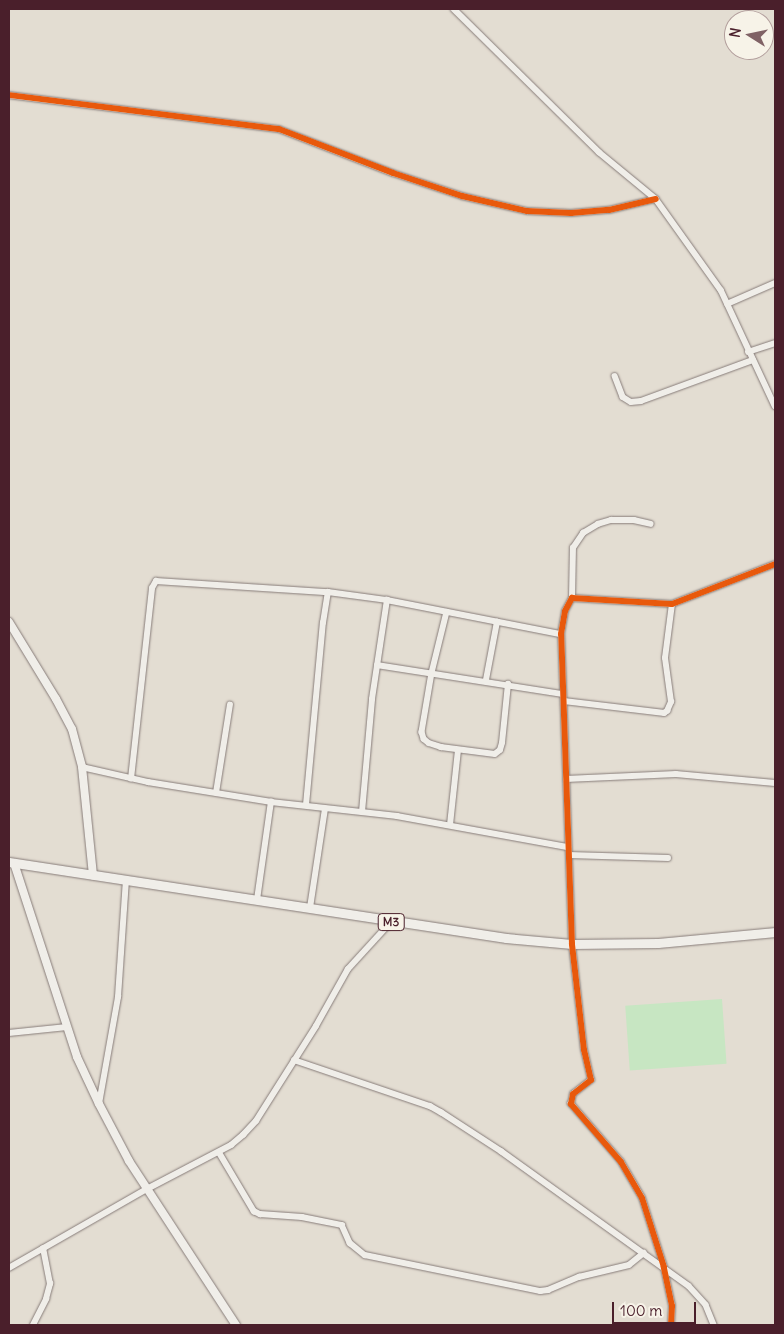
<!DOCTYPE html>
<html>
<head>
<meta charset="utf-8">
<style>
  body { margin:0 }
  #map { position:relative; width:784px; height:1334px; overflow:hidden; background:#e3ddd2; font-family:Delius,sans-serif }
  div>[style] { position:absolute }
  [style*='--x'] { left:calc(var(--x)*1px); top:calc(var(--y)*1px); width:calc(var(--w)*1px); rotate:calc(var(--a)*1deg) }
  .green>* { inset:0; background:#c7e6c2; transform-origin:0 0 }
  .roads { filter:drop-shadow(0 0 1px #877c79) drop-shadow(0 0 1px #877c79) }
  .street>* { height:5.5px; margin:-2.75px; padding:0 2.75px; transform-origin:2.75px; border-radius:2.75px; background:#f0eee9 }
  .secondary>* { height:8px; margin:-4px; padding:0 4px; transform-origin:4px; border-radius:4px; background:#f0eee9 }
  .primary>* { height:9px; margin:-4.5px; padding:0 4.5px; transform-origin:4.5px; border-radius:4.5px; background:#f0eee9 }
  .cycleway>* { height:6px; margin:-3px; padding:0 3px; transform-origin:3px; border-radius:3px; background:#e8590c }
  span { translate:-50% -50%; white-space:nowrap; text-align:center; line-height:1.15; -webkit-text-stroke:5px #f7f3e8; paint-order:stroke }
  .shield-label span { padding:1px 4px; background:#f7f3e8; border:1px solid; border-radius:4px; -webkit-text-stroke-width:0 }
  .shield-label { font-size:12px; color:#4a1f2b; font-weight:700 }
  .frame { position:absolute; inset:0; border:10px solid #4a1f2b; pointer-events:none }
  .north { position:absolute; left:724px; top:10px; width:50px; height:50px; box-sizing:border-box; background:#f7f3e8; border:1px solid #b29e9c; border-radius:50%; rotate:280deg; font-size:14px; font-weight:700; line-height:20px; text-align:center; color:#4a1f2b }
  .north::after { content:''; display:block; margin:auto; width:18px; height:22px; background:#806265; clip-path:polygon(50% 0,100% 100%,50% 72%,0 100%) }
  .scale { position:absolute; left:612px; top:1302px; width:84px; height:22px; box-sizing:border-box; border:2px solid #4a1f2b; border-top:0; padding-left:6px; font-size:15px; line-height:18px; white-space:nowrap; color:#4a1f2b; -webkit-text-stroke:4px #f7f3e8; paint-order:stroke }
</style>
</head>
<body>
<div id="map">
  <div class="green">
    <div style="left:722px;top:999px;width:65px;height:97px;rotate:86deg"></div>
  </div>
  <div class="roads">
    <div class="street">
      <div style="--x:454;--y:9;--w:204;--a:44.6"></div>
      <div style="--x:599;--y:152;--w:74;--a:39.5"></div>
      <div style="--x:656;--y:199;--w:112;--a:54.5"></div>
      <div style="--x:721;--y:290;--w:128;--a:65"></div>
      <div style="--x:9;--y:95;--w:272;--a:7.2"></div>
      <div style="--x:279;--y:129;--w:122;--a:21.1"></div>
      <div style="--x:393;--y:173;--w:73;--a:18.4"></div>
      <div style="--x:462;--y:196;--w:67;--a:13"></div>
      <div style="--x:527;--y:211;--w:44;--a:2.6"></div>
      <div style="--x:571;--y:213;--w:38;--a:-5"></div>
      <div style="--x:609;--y:210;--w:48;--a:-13.2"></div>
      <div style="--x:727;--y:304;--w:52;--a:-23.6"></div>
      <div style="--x:748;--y:352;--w:28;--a:-18"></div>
      <div style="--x:615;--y:376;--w:22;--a:69"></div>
      <div style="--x:623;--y:397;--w:9;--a:32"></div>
      <div style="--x:631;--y:402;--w:10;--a:-6"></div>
      <div style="--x:641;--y:401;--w:119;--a:-20.1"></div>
      <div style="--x:572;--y:598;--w:50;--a:-88.9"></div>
      <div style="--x:573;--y:548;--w:18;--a:-56"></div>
      <div style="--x:583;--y:533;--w:17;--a:-31"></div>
      <div style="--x:598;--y:524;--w:14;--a:-17"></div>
      <div style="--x:611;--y:520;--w:23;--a:0"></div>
      <div style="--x:634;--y:520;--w:17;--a:13"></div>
      <div style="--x:447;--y:612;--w:63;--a:103.8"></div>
      <div style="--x:432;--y:673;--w:60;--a:99.6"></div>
      <div style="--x:422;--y:732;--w:7;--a:74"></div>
      <div style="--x:424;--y:739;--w:6;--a:39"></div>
      <div style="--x:429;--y:743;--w:13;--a:18"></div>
      <div style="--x:441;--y:747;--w:54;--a:7.4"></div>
      <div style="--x:495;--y:754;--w:6;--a:-39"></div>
      <div style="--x:500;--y:750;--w:7;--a:-74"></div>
      <div style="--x:502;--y:743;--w:59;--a:-84.2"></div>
      <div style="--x:377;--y:665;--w:188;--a:8.9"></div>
      <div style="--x:486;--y:680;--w:59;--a:-79.3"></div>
      <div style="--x:564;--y:701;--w:101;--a:6.8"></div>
      <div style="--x:664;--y:713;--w:4;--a:-34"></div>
      <div style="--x:667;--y:711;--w:10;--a:-66"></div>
      <div style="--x:671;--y:702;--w:44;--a:-97.8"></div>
      <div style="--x:665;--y:658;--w:54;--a:-82.6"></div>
      <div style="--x:82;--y:767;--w:68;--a:12.8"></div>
      <div style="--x:148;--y:782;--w:125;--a:9.2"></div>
      <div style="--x:271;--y:802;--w:127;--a:6.3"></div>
      <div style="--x:397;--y:816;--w:174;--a:10.3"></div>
      <div style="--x:131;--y:779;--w:192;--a:-83.7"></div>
      <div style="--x:152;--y:588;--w:8;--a:-60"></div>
      <div style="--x:156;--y:581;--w:172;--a:3.7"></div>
      <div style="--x:328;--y:592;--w:60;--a:7.7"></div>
      <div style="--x:387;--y:600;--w:177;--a:11.1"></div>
      <div style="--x:566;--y:779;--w:110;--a:-2.6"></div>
      <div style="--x:676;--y:774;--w:99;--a:5.2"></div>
      <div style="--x:216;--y:793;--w:89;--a:-81"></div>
      <div style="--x:306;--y:805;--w:183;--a:-84.7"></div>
      <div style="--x:323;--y:623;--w:31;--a:-81"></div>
      <div style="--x:362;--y:812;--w:113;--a:-84.9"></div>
      <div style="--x:372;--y:699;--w:100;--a:-81.4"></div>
      <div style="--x:450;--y:825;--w:75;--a:-83.9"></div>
      <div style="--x:569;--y:855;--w:99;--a:1.7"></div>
      <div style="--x:257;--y:900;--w:99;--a:-81.9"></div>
      <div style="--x:310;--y:908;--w:100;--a:-81.4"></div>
      <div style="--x:9;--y:1033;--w:58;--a:-5.9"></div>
      <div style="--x:294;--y:1060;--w:144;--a:18.7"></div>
      <div style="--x:430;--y:1106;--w:13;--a:29"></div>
      <div style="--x:441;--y:1112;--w:72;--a:33"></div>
      <div style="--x:501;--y:1151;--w:231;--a:35.7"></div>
      <div style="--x:689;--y:1286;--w:25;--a:48"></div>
      <div style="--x:706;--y:1305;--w:22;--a:68"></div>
      <div style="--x:99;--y:1104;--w:109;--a:-79.9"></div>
      <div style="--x:118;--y:997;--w:117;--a:-86.1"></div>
      <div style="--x:219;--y:1152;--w:69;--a:59.3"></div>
      <div style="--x:254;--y:1211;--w:7;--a:27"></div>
      <div style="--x:260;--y:1214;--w:42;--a:4.1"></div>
      <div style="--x:302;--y:1217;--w:41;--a:11.3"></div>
      <div style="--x:342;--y:1225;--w:20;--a:66"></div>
      <div style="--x:350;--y:1243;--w:19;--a:39"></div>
      <div style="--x:365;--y:1255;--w:179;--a:11.6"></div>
      <div style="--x:540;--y:1291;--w:8;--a:-7"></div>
      <div style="--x:548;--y:1290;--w:34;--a:-23"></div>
      <div style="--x:579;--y:1277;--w:51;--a:-13.5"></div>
      <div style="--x:629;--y:1265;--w:19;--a:-39"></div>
      <div style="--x:9;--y:1268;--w:159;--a:-29.8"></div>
      <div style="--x:147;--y:1189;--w:95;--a:-27.6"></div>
      <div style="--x:231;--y:1145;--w:16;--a:-40"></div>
      <div style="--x:243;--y:1135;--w:19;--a:-47"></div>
      <div style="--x:256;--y:1121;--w:112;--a:-57.7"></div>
      <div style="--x:316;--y:1026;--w:65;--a:-60.7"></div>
      <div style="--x:348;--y:969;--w:64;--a:-47.5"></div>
      <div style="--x:33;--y:1325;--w:29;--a:-63"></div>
      <div style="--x:46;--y:1299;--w:16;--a:-75"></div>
      <div style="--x:50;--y:1284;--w:36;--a:-101"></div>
      <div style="--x:671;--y:1325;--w:19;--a:-87"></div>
      <div style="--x:672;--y:1306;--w:40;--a:-102"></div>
      <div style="--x:664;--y:1267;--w:72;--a:-107.7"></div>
      <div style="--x:642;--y:1198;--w:42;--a:-120.3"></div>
      <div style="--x:621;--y:1162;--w:77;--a:-130.8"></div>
      <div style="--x:571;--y:1104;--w:10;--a:-79"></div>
      <div style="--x:573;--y:1094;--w:23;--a:-38"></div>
      <div style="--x:591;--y:1080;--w:31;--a:-103"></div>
      <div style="--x:584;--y:1050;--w:107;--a:-96.5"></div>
      <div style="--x:572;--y:944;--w:310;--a:-92"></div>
      <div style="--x:561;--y:634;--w:23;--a:-80"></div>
      <div style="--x:565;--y:611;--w:15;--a:-62"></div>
      <div style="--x:572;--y:598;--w:100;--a:3.4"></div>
      <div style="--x:672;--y:604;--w:110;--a:-21.2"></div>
    </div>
    <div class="secondary">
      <div style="--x:9;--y:622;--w:90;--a:58.6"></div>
      <div style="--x:56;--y:699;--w:34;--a:62"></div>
      <div style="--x:72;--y:729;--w:39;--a:75"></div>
      <div style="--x:82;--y:767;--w:109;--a:84.2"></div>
      <div style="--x:14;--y:863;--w:204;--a:72"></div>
      <div style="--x:77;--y:1057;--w:52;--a:64.9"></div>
      <div style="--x:99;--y:1104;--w:64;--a:62.2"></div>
      <div style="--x:129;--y:1161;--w:196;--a:56.9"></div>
    </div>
    <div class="primary">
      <div style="--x:9;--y:862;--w:503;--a:8.69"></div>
      <div style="--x:506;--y:938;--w:66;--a:5.2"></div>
      <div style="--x:572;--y:944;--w:86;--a:-0.7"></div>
      <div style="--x:658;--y:943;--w:118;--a:-5.4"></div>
    </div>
  </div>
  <div class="cycleway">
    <div style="--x:9;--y:95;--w:272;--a:7.2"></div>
    <div style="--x:279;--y:129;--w:122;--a:21.1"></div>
    <div style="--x:393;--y:173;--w:73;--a:18.4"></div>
    <div style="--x:462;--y:196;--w:67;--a:13"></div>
    <div style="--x:527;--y:211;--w:44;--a:2.6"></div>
    <div style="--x:571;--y:213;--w:38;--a:-5"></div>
    <div style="--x:609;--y:210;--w:48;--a:-13.2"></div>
    <div style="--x:671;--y:1325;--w:19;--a:-87"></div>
    <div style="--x:672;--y:1306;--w:40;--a:-102"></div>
    <div style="--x:664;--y:1267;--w:72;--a:-107.7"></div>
    <div style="--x:642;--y:1198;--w:42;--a:-120.3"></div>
    <div style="--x:621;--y:1162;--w:77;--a:-130.8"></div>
    <div style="--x:571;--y:1104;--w:10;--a:-79"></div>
    <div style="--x:573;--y:1094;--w:23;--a:-38"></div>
    <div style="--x:591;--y:1080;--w:31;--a:-103"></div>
    <div style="--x:584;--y:1050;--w:107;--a:-96.5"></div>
    <div style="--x:572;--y:944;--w:310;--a:-92"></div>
    <div style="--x:561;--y:634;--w:23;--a:-80"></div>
    <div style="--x:565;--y:611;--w:15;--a:-62"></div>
    <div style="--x:572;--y:598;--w:100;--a:3.4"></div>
    <div style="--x:672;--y:604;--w:110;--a:-21.2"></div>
  </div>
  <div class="shield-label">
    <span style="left:391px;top:922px">M3</span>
  </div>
  <div class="frame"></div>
  <div class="north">N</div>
  <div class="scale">100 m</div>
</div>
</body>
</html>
